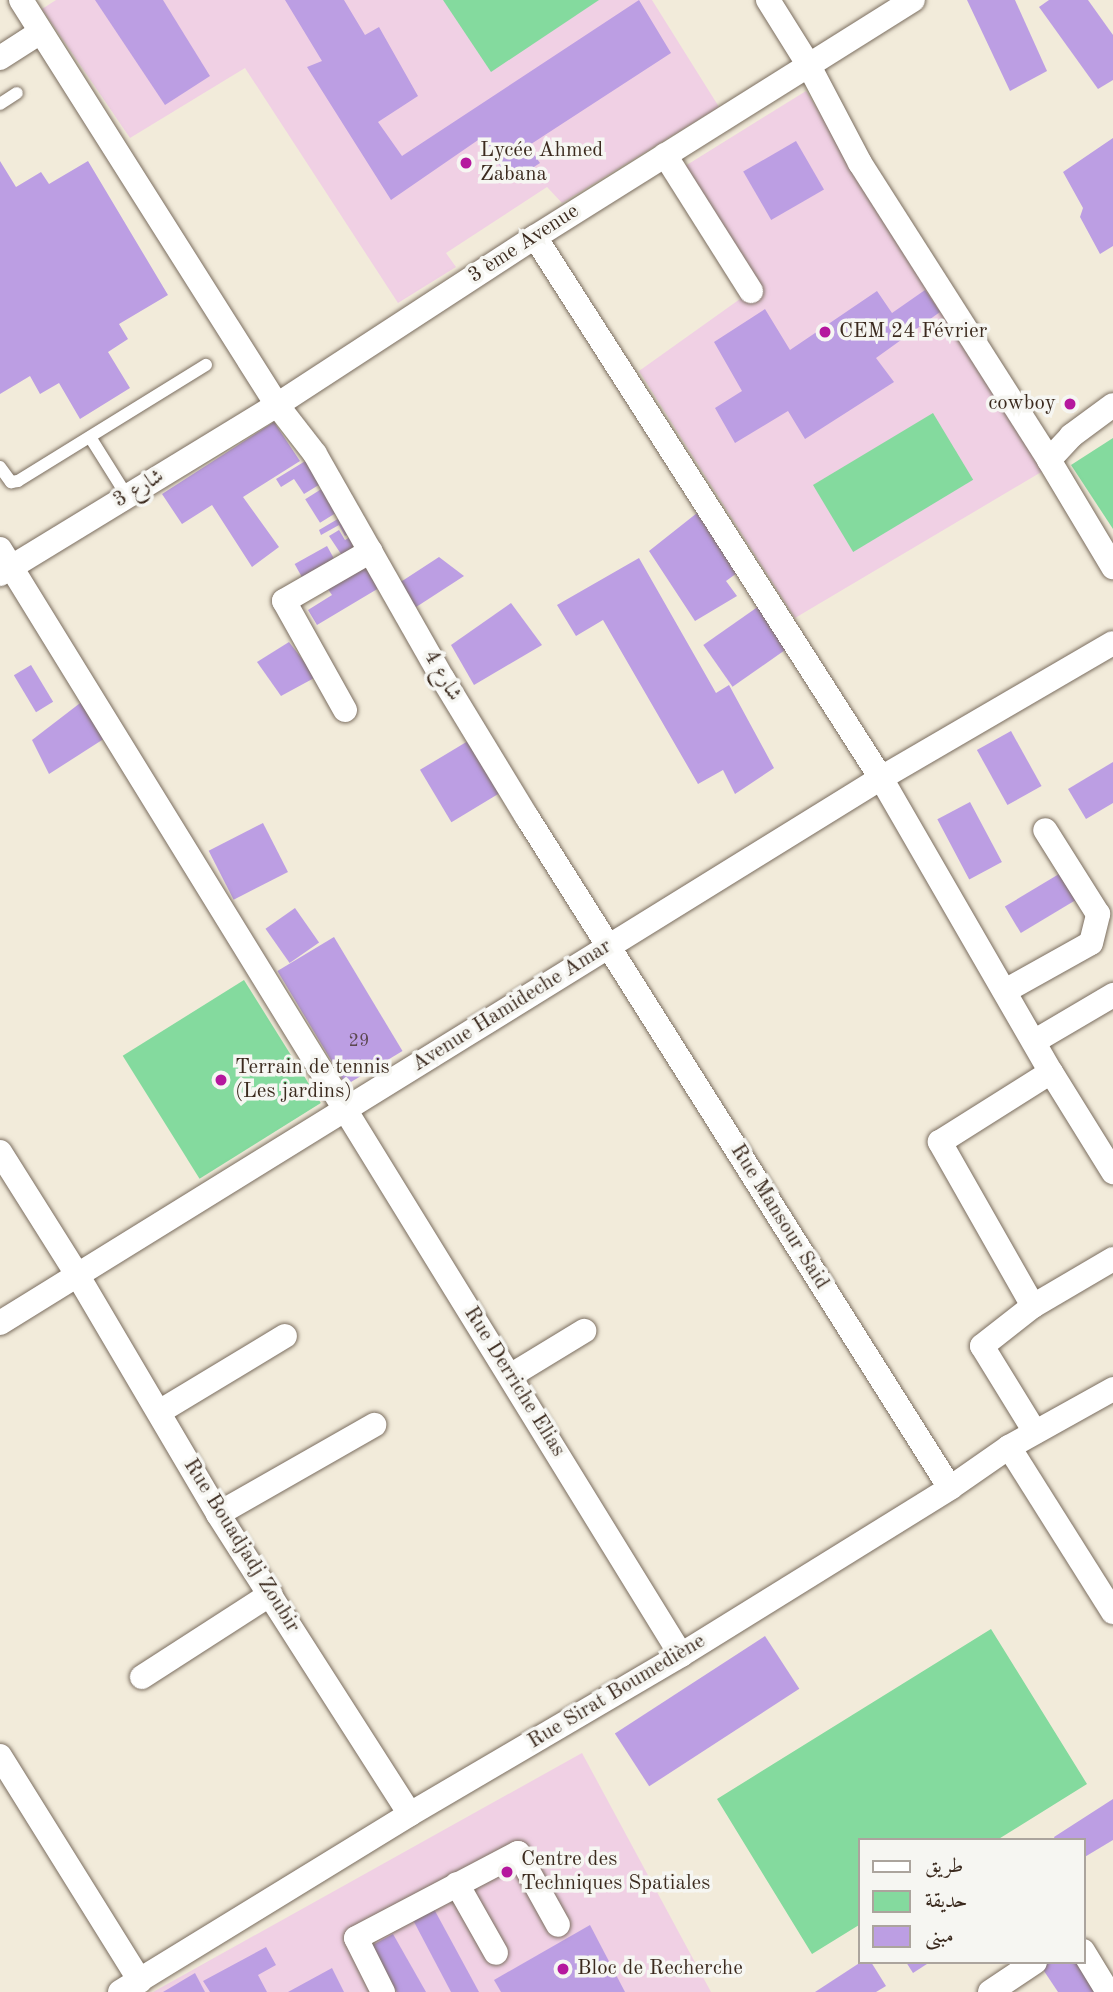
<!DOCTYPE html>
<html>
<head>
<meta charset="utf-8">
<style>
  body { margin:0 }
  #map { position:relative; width:1113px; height:1992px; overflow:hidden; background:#f2ebda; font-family:"Old Standard TT",Amiri,serif }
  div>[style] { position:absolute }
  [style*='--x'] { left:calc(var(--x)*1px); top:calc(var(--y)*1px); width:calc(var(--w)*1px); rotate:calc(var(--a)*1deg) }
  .built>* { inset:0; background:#f0d0e4 }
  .green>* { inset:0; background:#84da9e; transform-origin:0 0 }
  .building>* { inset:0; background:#bc9ee3; transform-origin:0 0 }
  .roads { filter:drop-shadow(0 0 2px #7b6e60) drop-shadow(0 0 2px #7b6e60) }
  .lane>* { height:12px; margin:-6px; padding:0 6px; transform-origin:6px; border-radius:6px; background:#fff }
  .street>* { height:24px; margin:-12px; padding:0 12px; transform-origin:12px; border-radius:12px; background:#fff }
  .dots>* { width:19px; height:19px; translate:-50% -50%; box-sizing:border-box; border:4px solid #f6f6f2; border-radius:50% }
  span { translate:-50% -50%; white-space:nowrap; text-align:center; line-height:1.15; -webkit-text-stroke:7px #f6f6f2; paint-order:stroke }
  .number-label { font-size:18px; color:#5b474f }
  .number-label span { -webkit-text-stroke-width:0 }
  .poi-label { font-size:21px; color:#3b2a1e }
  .left { translate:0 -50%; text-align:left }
  .right { translate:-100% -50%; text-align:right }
  .street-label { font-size:21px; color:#3b2a1e }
  .legend { position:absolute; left:858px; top:1838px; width:228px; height:126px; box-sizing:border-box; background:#f6f6f2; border:2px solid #aba49d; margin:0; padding:9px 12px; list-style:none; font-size:21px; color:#3b2a1e }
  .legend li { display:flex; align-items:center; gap:14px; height:35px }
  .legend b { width:35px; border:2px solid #aba49d }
</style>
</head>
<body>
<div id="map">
  <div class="built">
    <div style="clip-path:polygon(56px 0,652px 0,719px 107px,562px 203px,547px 187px,446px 253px,456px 267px,398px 303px,245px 68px,130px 138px,42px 9px)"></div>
    <div style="clip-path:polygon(806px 91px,1043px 471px,795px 618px,639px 371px,747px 294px,682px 168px)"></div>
    <div style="clip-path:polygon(582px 1753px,711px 1992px,153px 1992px)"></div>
  </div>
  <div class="green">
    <div style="clip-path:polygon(443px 0,599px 0,491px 72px)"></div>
    <div style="left:933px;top:413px;width:78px;height:140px;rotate:59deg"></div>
    <div style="clip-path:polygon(1113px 438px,1113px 529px,1071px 465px)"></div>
    <div style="left:244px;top:980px;width:145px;height:143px;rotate:58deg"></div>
    <div style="clip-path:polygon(991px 1629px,1087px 1784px,997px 1840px,859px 1840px,859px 1925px,812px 1954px,717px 1799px)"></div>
  </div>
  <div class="building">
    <div style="clip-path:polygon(95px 0,163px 0,210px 76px,165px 105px)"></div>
    <div style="clip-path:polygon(285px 0,344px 0,365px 35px,379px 27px,418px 96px,378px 122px,402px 156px,639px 0,671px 53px,528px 146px,540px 163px,511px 182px,481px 138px,391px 200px,307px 67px,322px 61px)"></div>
    <div style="clip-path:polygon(967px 0,1015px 0,1047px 71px,1010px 91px)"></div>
    <div style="clip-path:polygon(1049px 0,1088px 0,1113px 35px,1113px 80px,1098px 89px,1039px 7px)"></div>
    <div style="clip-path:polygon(1113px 138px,1113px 246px,1100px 254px,1080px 217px,1083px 208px,1063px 172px)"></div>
    <div style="left:796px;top:141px;width:56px;height:61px;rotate:60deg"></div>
    <div style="clip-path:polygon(0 161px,16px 187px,41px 172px,49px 184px,88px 161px,168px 295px,119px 324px,128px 339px,108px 352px,130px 388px,80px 419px,59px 383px,40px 394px,30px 376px,0 394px)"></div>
    <div style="clip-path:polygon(925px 290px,940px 312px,876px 358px,894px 382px,805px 439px,788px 411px,735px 443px,715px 408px,742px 391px,714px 342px,765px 309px,790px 350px,877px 291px,892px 313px)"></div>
    <div style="clip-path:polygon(274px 422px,300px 461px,243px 497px,279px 547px,252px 567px,212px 505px,182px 524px,162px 494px)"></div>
    <div style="clip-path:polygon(307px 460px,322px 483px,304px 494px,294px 479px,281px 487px,276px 479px)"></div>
    <div style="left:323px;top:488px;width:28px;height:21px;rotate:58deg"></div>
    <div style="clip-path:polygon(348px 513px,357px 529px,345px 536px,339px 525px,321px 535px,319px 530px)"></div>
    <div style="clip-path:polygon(697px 513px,737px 573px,726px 581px,737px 596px,695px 621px,649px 551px)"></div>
    <div style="clip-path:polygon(339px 530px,345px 540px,357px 533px,365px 547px,345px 560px,329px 536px)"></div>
    <div style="left:327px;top:546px;width:18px;height:37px;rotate:61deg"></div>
    <div style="clip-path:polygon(439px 557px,464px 576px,410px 611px,396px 585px)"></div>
    <div style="clip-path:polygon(369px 558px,384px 585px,317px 625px,308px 610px,332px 595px,325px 585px)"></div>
    <div style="clip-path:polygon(639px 558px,716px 693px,729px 685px,774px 768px,735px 794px,723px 770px,698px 784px,603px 620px,576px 636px,557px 605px)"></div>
    <div style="clip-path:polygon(511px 603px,542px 645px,474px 685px,451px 645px)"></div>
    <div style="left:759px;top:606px;width:51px;height:68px;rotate:55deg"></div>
    <div style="clip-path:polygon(289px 642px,316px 677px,281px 696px,257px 662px)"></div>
    <div style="left:31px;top:665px;width:43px;height:20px;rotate:59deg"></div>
    <div style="clip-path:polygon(88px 697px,113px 733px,49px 774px,32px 740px)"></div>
    <div style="left:1011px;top:731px;width:63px;height:39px;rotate:61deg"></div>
    <div style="left:468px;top:741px;width:61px;height:56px;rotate:59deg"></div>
    <div style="clip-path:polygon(1113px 762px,1113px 803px,1086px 819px,1068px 789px)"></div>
    <div style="left:970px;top:802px;width:68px;height:37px;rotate:62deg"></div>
    <div style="left:263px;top:823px;width:55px;height:61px;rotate:63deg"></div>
    <div style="left:1064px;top:871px;width:31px;height:69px;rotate:59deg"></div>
    <div style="left:295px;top:908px;width:42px;height:36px;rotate:55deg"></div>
    <div style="left:334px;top:937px;width:133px;height:66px;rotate:59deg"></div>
    <div style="left:765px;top:1636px;width:63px;height:179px;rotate:57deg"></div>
    <div style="clip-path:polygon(1113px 1799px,1113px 1840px,1083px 1858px,1083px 1840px,1055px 1840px,1054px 1837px)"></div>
    <div style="clip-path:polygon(434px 1909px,479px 1992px,451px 1992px,413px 1920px)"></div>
    <div style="clip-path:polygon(590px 1925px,625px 1992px,501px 1992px,494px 1980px)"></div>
    <div style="clip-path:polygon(393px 1934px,426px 1992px,397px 1992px,371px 1946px)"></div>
    <div style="clip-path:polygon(266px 1947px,276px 1965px,258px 1975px,267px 1992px,210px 1992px,203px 1981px)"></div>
    <div style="clip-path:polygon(861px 1962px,871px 1962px,886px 1986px,876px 1992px,815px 1992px)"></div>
    <div style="clip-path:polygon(906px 1962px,930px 1962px,913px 1973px)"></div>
    <div style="clip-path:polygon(1050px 1962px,1080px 1962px,1100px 1992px,1058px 1992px,1042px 1968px)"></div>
    <div style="clip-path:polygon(332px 1968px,344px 1992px,288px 1992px)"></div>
    <div style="clip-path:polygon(195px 1973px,205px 1992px,163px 1992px)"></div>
  </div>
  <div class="roads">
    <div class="lane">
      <div style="--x:0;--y:104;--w:20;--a:-33"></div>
      <div style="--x:90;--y:437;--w:70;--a:57.9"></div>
      <div style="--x:0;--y:467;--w:19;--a:54"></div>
      <div style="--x:11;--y:482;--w:7;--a:-8"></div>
      <div style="--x:18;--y:481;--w:221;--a:-31.7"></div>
    </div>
    <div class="street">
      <div style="--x:21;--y:0;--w:479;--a:57.7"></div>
      <div style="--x:277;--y:405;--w:62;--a:52.2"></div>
      <div style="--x:315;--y:454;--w:259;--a:60.4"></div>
      <div style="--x:443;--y:679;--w:162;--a:58.7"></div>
      <div style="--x:527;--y:817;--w:793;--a:57.77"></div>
      <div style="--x:768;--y:0;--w:75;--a:58"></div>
      <div style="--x:808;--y:64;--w:112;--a:62.3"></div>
      <div style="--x:860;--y:163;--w:352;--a:57.5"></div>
      <div style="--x:1049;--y:460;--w:125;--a:59.1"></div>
      <div style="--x:0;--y:58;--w:46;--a:-32.7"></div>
      <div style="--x:665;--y:155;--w:161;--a:57.7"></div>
      <div style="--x:535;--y:237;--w:642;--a:57.4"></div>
      <div style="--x:881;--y:778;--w:340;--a:60"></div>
      <div style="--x:1051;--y:1072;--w:118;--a:58.2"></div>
      <div style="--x:1049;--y:460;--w:33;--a:-47"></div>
      <div style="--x:1071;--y:436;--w:52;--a:-36.4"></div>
      <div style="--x:0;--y:549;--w:1299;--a:58.38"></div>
      <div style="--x:0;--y:574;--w:324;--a:-31.4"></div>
      <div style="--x:277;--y:405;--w:308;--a:-33.1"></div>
      <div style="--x:535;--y:237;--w:446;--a:-32.1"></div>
      <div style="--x:345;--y:710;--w:125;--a:-119.2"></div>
      <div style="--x:284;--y:601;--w:100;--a:-29.9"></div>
      <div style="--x:1005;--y:991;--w:98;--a:-29.2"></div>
      <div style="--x:1091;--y:943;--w:30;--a:-76"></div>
      <div style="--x:1098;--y:914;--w:99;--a:-122.2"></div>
      <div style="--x:1035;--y:1041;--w:91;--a:-30.5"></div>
      <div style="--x:0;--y:1152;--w:146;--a:57.8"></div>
      <div style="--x:78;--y:1276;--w:276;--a:59.5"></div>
      <div style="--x:218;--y:1514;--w:356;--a:57.4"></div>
      <div style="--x:1033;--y:1306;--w:189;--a:-119.6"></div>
      <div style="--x:940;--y:1142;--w:131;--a:-32.2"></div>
      <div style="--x:0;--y:1323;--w:1036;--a:-31.74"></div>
      <div style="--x:881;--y:778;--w:268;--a:-30.2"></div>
      <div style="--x:510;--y:1376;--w:87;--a:-31.3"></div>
      <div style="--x:159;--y:1412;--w:147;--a:-31.1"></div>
      <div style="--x:1035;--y:1432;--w:101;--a:-121.6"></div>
      <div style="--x:982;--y:1346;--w:65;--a:-38.1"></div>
      <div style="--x:1033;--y:1306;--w:93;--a:-30.4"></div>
      <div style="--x:1009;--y:1447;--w:195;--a:57.8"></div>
      <div style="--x:218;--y:1514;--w:180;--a:-29.7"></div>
      <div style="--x:142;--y:1677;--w:153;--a:-32.8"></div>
      <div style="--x:0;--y:1756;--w:265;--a:58.1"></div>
      <div style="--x:457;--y:1884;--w:79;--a:60.5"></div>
      <div style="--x:1083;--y:1951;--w:48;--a:58.6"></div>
      <div style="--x:120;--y:1992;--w:340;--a:-31.5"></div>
      <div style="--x:410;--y:1814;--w:314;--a:-30.4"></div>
      <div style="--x:681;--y:1655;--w:317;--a:-31.8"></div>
      <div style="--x:950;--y:1488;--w:72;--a:-34.8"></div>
      <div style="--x:1009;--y:1447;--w:119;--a:-29.1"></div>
      <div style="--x:383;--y:1992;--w:60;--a:-116.6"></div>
      <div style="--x:356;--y:1938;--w:183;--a:-27.7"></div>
      <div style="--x:518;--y:1853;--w:82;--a:60.9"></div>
      <div style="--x:990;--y:1992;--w:54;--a:-33.7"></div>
    </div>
  </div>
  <div class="dots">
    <div style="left:466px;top:163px;background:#b5179e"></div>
    <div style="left:825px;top:332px;background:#b5179e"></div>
    <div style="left:1070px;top:404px;background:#b5179e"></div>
    <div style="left:221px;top:1080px;background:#b5179e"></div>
    <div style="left:507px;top:1872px;background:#b5179e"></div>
    <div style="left:563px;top:1969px;background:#b5179e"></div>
  </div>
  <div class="number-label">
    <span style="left:359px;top:1041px">29</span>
  </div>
  <div class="poi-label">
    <span class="left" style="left:480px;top:163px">Lycée Ahmed<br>Zabana</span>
    <span class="left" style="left:839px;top:332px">CEM 24 Février</span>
    <span class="right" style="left:1056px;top:404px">cowboy</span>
    <span class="left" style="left:235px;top:1080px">Terrain de tennis<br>(Les jardins)</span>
    <span class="left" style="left:521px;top:1872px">Centre des<br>Techniques Spatiales</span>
    <span class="left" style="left:577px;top:1969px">Bloc de Recherche</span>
  </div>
  <div class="street-label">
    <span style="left:524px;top:244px;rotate:-33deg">3 ème Avenue</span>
    <span style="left:139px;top:489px;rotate:-31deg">شارع 3</span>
    <span style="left:442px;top:676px;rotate:60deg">شارع 4</span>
    <span style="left:512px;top:1006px;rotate:-32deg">Avenue Hamideche Amar</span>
    <span style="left:779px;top:1217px;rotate:58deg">Rue Mansour Said</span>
    <span style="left:514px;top:1382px;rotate:58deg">Rue Derriche Elias</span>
    <span style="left:241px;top:1546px;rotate:58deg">Rue Bouadjadj Zoubir</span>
    <span style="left:617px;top:1692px;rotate:-31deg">Rue Sirat Boumediène</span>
  </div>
  <ul class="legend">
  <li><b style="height:9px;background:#fff"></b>طريق</li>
  <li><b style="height:19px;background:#84da9e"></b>حديقة</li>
  <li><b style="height:19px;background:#bc9ee3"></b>مبنى</li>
  </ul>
</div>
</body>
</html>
